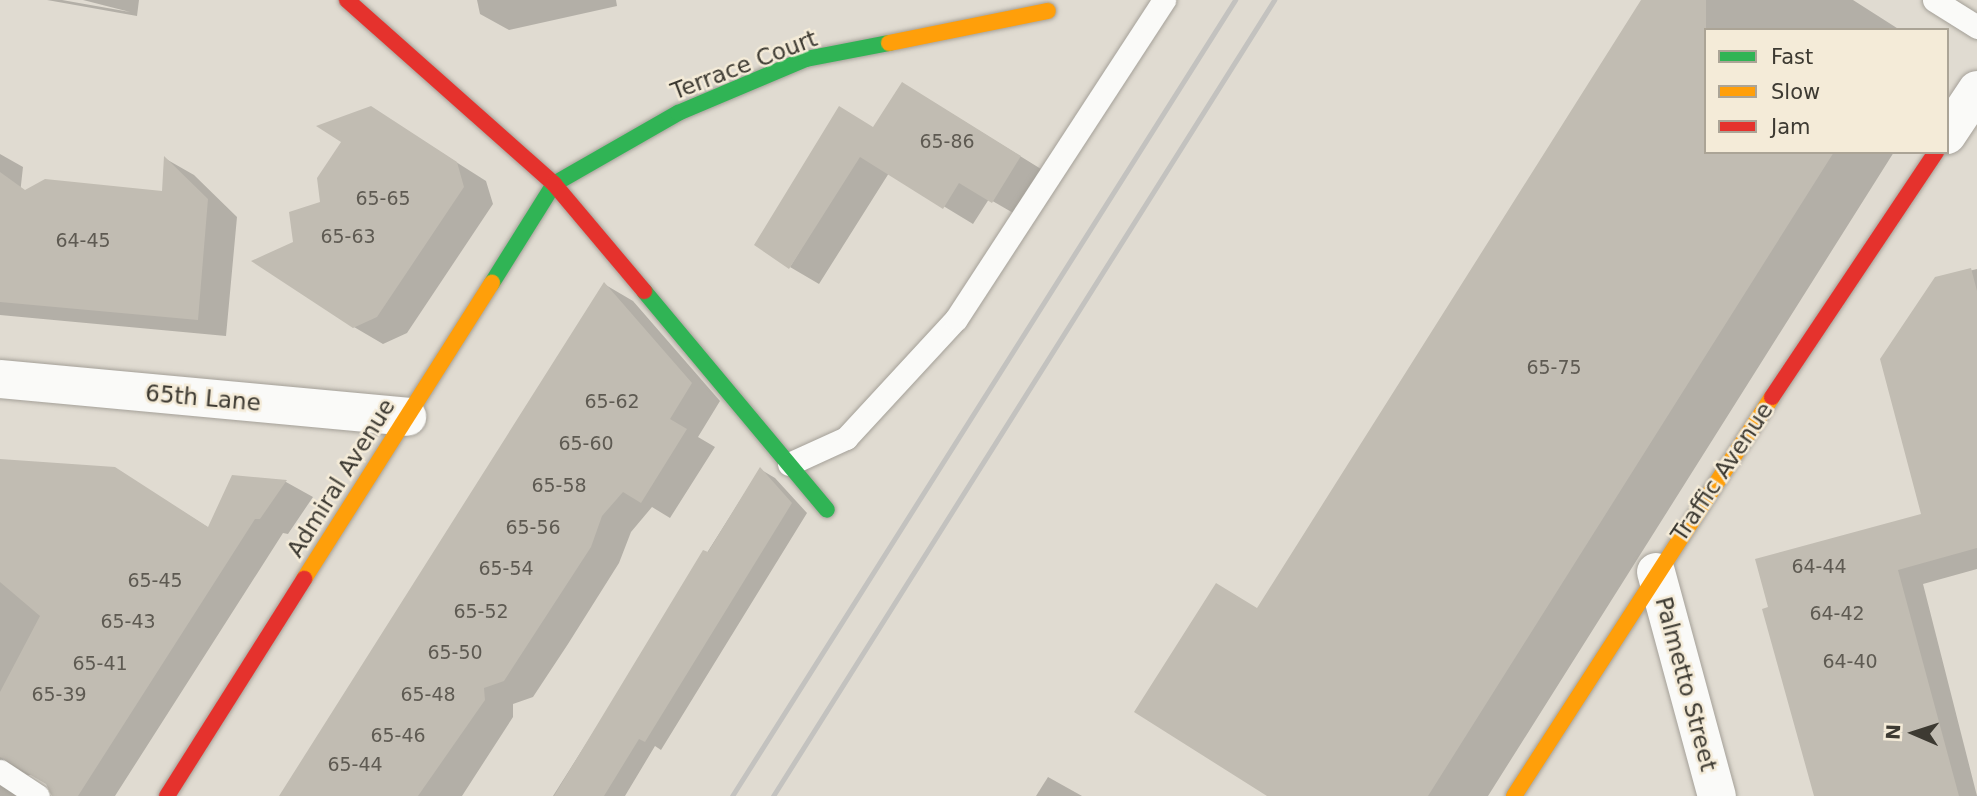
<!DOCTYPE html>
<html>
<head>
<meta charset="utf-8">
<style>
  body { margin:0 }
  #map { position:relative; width:1977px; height:796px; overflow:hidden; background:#e0dbd1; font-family:"DejaVu Sans",sans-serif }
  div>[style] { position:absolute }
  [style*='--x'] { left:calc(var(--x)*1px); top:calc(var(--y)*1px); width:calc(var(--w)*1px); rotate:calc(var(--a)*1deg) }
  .shadow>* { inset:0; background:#0003 }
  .building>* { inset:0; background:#c1bcb2 }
  .roads { filter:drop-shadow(0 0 2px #a4a098) drop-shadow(0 0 2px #a4a098) }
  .lane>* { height:23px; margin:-11.5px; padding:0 11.5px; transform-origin:11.5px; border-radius:11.5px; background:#fafaf8 }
  .street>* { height:38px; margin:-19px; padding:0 19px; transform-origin:19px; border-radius:19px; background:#fafaf8 }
  .fast>* { height:16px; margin:-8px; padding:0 8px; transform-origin:8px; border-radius:8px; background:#30b455 }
  .slow>* { height:16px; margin:-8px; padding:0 8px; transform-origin:8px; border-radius:8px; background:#ff9f0a }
  .jam>* { height:16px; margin:-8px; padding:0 8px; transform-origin:8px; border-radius:8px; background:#e5322d }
  .rail>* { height:5px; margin:-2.5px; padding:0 2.5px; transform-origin:2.5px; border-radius:2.5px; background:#c3c2bf }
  span { translate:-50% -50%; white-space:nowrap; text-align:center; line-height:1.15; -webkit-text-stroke:5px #f4ebd8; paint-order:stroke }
  .number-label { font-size:19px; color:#5e5a52 }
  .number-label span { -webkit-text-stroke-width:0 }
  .street-label { font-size:23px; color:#3d3a32 }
  .legend { position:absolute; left:1704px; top:28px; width:245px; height:126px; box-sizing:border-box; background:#f4ebd8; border:2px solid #aba496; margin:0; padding:9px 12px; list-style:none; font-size:21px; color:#3d3a32 }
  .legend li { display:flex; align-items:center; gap:14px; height:35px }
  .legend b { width:35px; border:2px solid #aba496 }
  .north { position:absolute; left:1879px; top:698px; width:70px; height:70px; -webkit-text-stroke:5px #f4ebd8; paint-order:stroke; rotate:273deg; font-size:19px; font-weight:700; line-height:28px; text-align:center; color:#3d3a32 }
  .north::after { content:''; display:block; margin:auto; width:24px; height:32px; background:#3d3a32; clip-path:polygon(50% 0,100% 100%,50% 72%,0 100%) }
</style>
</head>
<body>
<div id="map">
  <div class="shadow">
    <div style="clip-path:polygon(62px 0,130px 12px,83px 0,139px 0,137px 16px,47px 0)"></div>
    <div style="clip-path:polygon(477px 0,616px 0,617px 6px,509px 30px,480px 14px)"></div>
    <div style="clip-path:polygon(1643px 0,1853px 0,1900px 30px,1706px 30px,1706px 152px,1894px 152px,1488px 796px,1270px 796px,1258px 609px)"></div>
    <div style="clip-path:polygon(931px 101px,1049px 174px,1022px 218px,989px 199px,973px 224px,889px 173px,819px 284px,790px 267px,874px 129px)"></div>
    <div style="clip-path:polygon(371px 108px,486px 181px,493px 204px,407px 333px,383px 344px,354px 327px,295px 243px,322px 204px)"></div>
    <div style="clip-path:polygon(0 154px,23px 167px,20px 194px,163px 192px,166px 159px,194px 175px,237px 217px,226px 336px,0 315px)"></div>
    <div style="clip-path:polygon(1977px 269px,1977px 569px,1923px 584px,1977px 796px,1815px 796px,1770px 608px,1923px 516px,1936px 279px)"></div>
    <div style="clip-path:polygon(604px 284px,633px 301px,720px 401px,698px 437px,715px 447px,670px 518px,652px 507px,631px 532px,619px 563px,568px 644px,533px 697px,513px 704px,513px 717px,462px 796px,280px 796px)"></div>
    <div style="clip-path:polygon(0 460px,115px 469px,209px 528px,233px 477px,286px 482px,313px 497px,288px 534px,283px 533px,115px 796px,69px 796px,34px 774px,16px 778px,13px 788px,17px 796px,0 796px)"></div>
    <div style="clip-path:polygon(760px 469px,775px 478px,807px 513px,661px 750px,655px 746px,625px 796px,553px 796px)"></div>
    <div style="clip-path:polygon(1048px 777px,1082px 796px,1036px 796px)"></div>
  </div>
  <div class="building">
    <div style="clip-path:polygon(1641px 0,1706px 0,1706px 152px,1834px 152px,1428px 796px,1267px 796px,1134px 712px,1216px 583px,1257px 608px)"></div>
    <div style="clip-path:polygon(902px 82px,1021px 156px,992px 203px,959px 183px,943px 209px,860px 157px,789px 269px,754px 245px,839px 106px,873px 127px)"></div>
    <div style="clip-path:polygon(371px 106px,457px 162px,464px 187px,377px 317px,353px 328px,251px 261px,293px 242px,289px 212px,320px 202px,317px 178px,341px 142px,316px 126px)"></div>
    <div style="clip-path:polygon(164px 156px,208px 199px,198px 320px,0 302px,0 172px,25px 190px,45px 179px,162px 191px)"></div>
    <div style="clip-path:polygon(1971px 268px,1977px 291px,1977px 548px,1898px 570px,1959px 796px,1814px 796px,1762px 609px,1768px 607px,1755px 559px,1921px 514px,1880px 359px,1935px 277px)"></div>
    <div style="clip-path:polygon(604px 282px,692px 383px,670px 419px,687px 429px,641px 503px,623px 492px,602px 516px,591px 547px,539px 627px,504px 681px,484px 688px,485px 700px,418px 796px,279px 796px)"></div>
    <div style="clip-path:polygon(0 459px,115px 467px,208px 527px,232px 475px,287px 480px,260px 519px,255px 519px,78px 796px,52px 796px,46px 784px,0 757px,0 692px,40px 616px,0 582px)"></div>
    <div style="clip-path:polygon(760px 467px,792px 503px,645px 742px,639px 739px,604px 796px,554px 796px,703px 550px,708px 552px)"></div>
  </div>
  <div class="roads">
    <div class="lane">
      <div style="--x:1934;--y:0;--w:51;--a:32.1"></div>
      <div style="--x:789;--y:464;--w:63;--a:-24.5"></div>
      <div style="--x:846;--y:438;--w:162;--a:-47.3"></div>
      <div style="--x:956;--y:319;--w:381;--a:-56.9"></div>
      <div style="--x:0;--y:771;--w:45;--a:33.3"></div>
    </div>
    <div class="street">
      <div style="--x:1947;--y:135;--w:54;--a:-56.3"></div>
      <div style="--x:0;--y:379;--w:409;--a:5.3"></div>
      <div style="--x:1656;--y:572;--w:232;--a:74.8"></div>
    </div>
    <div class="fast">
      <div style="--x:492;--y:283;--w:117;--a:-57.9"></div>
      <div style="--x:554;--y:184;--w:143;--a:-29.8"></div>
      <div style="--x:678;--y:113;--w:139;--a:-22.9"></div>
      <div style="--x:806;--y:59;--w:85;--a:-10.9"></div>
      <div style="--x:644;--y:291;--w:285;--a:50.1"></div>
    </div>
    <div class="slow">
      <div style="--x:889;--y:43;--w:162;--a:-11.4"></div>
      <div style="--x:304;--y:579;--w:351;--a:-57.6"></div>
      <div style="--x:1514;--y:796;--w:475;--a:-57.1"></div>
    </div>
    <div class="jam">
      <div style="--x:347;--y:0;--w:277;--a:41.6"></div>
      <div style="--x:554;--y:184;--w:140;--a:49.9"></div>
      <div style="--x:1772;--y:397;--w:295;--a:-56.2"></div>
      <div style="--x:167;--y:796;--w:257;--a:-57.7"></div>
    </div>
  </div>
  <div class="rail">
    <div style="--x:732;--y:796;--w:942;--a:-57.71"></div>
    <div style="--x:773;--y:796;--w:941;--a:-57.81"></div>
  </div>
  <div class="number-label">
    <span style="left:947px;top:142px">65-86</span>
    <span style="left:383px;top:199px">65-65</span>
    <span style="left:348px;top:237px">65-63</span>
    <span style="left:83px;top:241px">64-45</span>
    <span style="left:1554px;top:368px">65-75</span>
    <span style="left:612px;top:402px">65-62</span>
    <span style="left:586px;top:444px">65-60</span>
    <span style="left:559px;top:486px">65-58</span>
    <span style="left:533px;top:528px">65-56</span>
    <span style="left:1819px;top:567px">64-44</span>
    <span style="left:506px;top:569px">65-54</span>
    <span style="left:155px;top:581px">65-45</span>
    <span style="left:481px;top:612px">65-52</span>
    <span style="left:1837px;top:614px">64-42</span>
    <span style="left:128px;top:622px">65-43</span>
    <span style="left:455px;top:653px">65-50</span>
    <span style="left:1850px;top:662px">64-40</span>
    <span style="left:100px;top:664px">65-41</span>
    <span style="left:59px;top:695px">65-39</span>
    <span style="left:428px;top:695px">65-48</span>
    <span style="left:398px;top:736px">65-46</span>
    <span style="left:355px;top:765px">65-44</span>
  </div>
  <div class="street-label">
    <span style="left:744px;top:65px;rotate:-21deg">Terrace Court</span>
    <span style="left:203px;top:398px;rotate:5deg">65th Lane</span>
    <span style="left:1722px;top:472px;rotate:-56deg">Traffic Avenue</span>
    <span style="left:341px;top:478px;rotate:-58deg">Admiral Avenue</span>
    <span style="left:1686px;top:684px;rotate:75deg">Palmetto Street</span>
  </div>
  <ul class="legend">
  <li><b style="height:9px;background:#30b455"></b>Fast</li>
  <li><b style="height:9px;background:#ff9f0a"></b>Slow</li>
  <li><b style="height:9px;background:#e5322d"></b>Jam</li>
  </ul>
  <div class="north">N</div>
</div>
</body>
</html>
